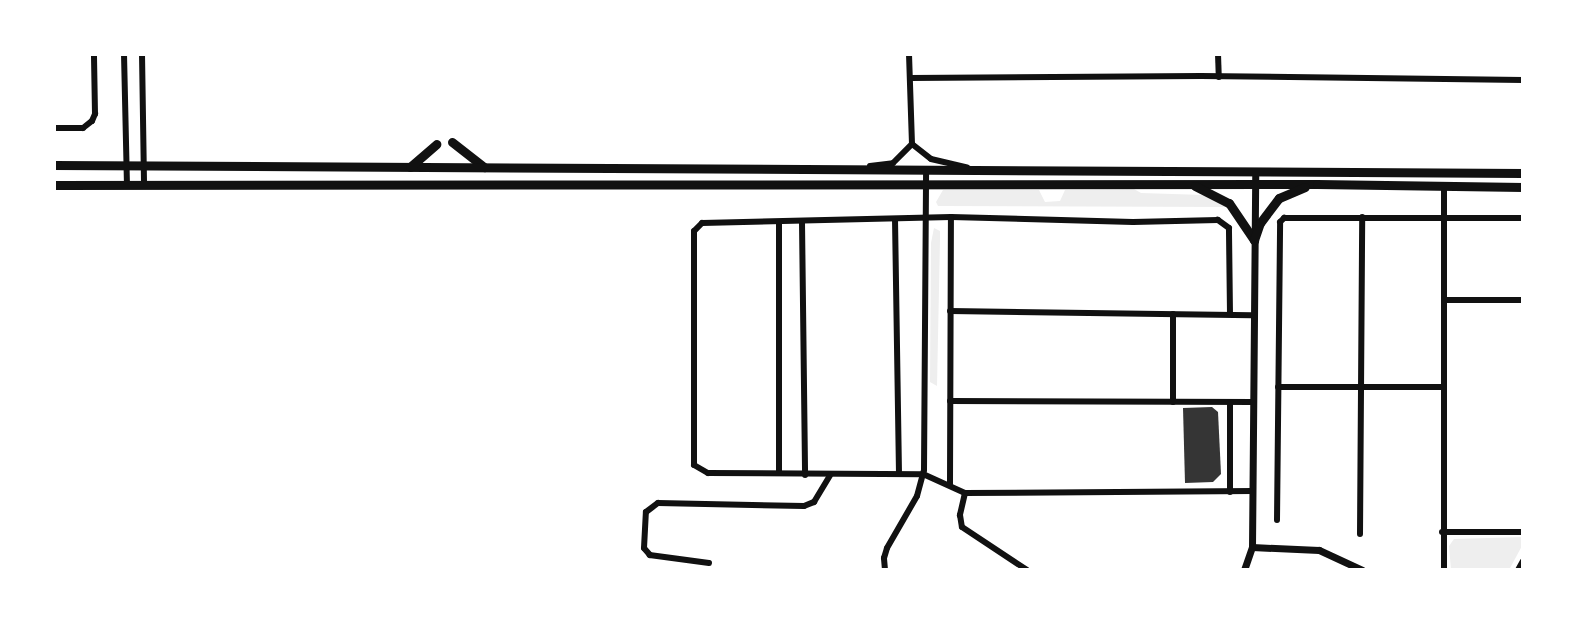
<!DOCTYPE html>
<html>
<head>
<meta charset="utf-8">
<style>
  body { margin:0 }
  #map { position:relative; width:1577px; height:624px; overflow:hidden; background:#fff; font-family:"Nunito Sans",sans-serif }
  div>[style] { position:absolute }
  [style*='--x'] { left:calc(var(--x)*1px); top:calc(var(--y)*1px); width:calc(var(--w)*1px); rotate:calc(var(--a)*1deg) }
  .green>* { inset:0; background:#eee }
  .building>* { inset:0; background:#353535 }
  .minor>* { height:6px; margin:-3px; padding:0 3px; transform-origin:3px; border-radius:3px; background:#111 }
  .tertiary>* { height:7px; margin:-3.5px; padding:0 3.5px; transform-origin:3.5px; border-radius:3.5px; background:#111 }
  .secondary>* { height:9px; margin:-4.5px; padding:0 4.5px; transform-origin:4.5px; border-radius:4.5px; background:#111 }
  span { translate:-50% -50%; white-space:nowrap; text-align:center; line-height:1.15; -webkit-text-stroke:7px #fff; paint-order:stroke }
  .frame { position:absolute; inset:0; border:56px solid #fff; pointer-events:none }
</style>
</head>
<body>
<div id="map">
  <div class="green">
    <div style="clip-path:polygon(1134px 189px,1141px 193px,1204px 195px,1228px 207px,938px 206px,936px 202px,943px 190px,1039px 190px,1045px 202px,1060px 201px,1065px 190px)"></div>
    <div style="clip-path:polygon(934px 228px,940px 231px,940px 240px,937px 386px,930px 382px,931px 243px)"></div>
    <div style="clip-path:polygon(1523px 537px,1523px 544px,1509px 570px,1451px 570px,1449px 546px,1454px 539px)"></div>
  </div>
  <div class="building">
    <div style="clip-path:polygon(1212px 407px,1218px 412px,1221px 474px,1213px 482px,1185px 483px,1183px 408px)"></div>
  </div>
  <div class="minor">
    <div style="--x:124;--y:54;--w:131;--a:88.7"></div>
    <div style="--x:142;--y:54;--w:131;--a:89.1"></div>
    <div style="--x:909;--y:54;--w:90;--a:88.1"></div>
    <div style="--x:912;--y:144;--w:24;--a:38"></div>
    <div style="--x:931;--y:159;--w:37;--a:13"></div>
    <div style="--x:1218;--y:54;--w:23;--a:88"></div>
    <div style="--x:910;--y:78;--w:291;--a:-0.4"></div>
    <div style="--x:1201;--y:76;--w:322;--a:0.7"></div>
    <div style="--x:54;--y:128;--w:29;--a:0"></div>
    <div style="--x:83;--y:128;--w:11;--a:-38"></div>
    <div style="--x:92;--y:121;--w:8;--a:-67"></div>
    <div style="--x:95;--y:114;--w:60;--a:-91"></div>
    <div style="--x:870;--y:166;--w:23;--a:-7"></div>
    <div style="--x:893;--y:163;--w:27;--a:-45"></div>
    <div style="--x:895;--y:219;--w:255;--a:89.1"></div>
    <div style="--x:802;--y:222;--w:253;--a:89.3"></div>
    <div style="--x:779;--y:224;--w:249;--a:90"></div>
    <div style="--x:1446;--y:300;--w:77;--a:0"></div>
    <div style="--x:950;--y:311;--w:302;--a:0.8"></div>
    <div style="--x:1173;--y:314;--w:88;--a:90"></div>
    <div style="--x:1230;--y:314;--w:86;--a:-90.7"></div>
    <div style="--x:1229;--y:228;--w:14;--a:-144"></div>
    <div style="--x:1218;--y:220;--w:85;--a:178.7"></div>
    <div style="--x:1133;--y:222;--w:182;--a:-178.4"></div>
    <div style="--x:951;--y:217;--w:249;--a:178.6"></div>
    <div style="--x:702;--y:223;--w:11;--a:135"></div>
    <div style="--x:694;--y:231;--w:234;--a:90"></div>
    <div style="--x:694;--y:465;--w:16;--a:30"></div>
    <div style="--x:708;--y:473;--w:215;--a:0.3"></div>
    <div style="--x:923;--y:474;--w:46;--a:24.3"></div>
    <div style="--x:965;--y:493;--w:288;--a:-0.4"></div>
    <div style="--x:1278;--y:387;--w:165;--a:0"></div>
    <div style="--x:950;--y:401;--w:303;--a:0.2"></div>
    <div style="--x:950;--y:484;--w:267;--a:-89.8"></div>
    <div style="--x:1230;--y:492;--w:90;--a:-90"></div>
    <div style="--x:965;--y:493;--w:23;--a:103"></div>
    <div style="--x:960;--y:515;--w:12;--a:81"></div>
    <div style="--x:962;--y:527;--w:78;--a:33.5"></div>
    <div style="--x:1277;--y:520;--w:298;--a:-89.4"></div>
    <div style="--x:1280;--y:222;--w:6;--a:-45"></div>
    <div style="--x:1284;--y:218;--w:239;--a:0"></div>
    <div style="--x:1442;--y:532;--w:81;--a:0"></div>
    <div style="--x:1360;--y:534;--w:317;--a:-89.6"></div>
    <div style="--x:709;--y:563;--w:60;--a:-172.3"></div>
    <div style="--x:650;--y:555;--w:9;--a:-131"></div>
    <div style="--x:644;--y:548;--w:36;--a:-87"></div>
    <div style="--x:646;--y:512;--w:15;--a:-37"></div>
    <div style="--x:658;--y:503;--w:146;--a:1.2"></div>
    <div style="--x:804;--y:506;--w:11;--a:-22"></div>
    <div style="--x:814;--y:502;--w:31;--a:-59"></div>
    <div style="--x:885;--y:570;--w:12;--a:-95"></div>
    <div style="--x:884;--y:558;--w:10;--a:-73"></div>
    <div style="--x:887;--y:548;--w:60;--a:-60"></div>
    <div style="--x:917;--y:496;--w:27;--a:-75"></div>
    <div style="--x:924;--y:470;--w:299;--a:-89.6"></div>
    <div style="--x:1444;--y:570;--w:384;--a:-90"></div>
    <div style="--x:1518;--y:570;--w:10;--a:-61"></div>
  </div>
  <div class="tertiary">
    <div style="--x:1252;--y:547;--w:67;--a:2.6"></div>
    <div style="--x:1319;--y:550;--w:47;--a:24.9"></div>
    <div style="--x:1244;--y:570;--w:24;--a:-71"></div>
    <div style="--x:1252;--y:547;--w:373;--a:-89.5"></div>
  </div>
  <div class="secondary">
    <div style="--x:452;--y:142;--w:41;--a:38"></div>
    <div style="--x:54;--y:165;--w:1469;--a:0.31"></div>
    <div style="--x:410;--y:167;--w:35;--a:-41"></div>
    <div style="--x:54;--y:185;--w:1263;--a:-0.05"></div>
    <div style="--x:1317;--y:184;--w:206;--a:0.8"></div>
    <div style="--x:1195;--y:186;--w:38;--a:27"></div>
    <div style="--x:1229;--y:203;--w:45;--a:56"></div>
    <div style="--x:1254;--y:240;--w:18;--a:-71"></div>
    <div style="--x:1260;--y:223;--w:31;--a:-53"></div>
    <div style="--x:1279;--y:198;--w:28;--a:-23"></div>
  </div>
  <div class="frame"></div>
</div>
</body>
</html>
